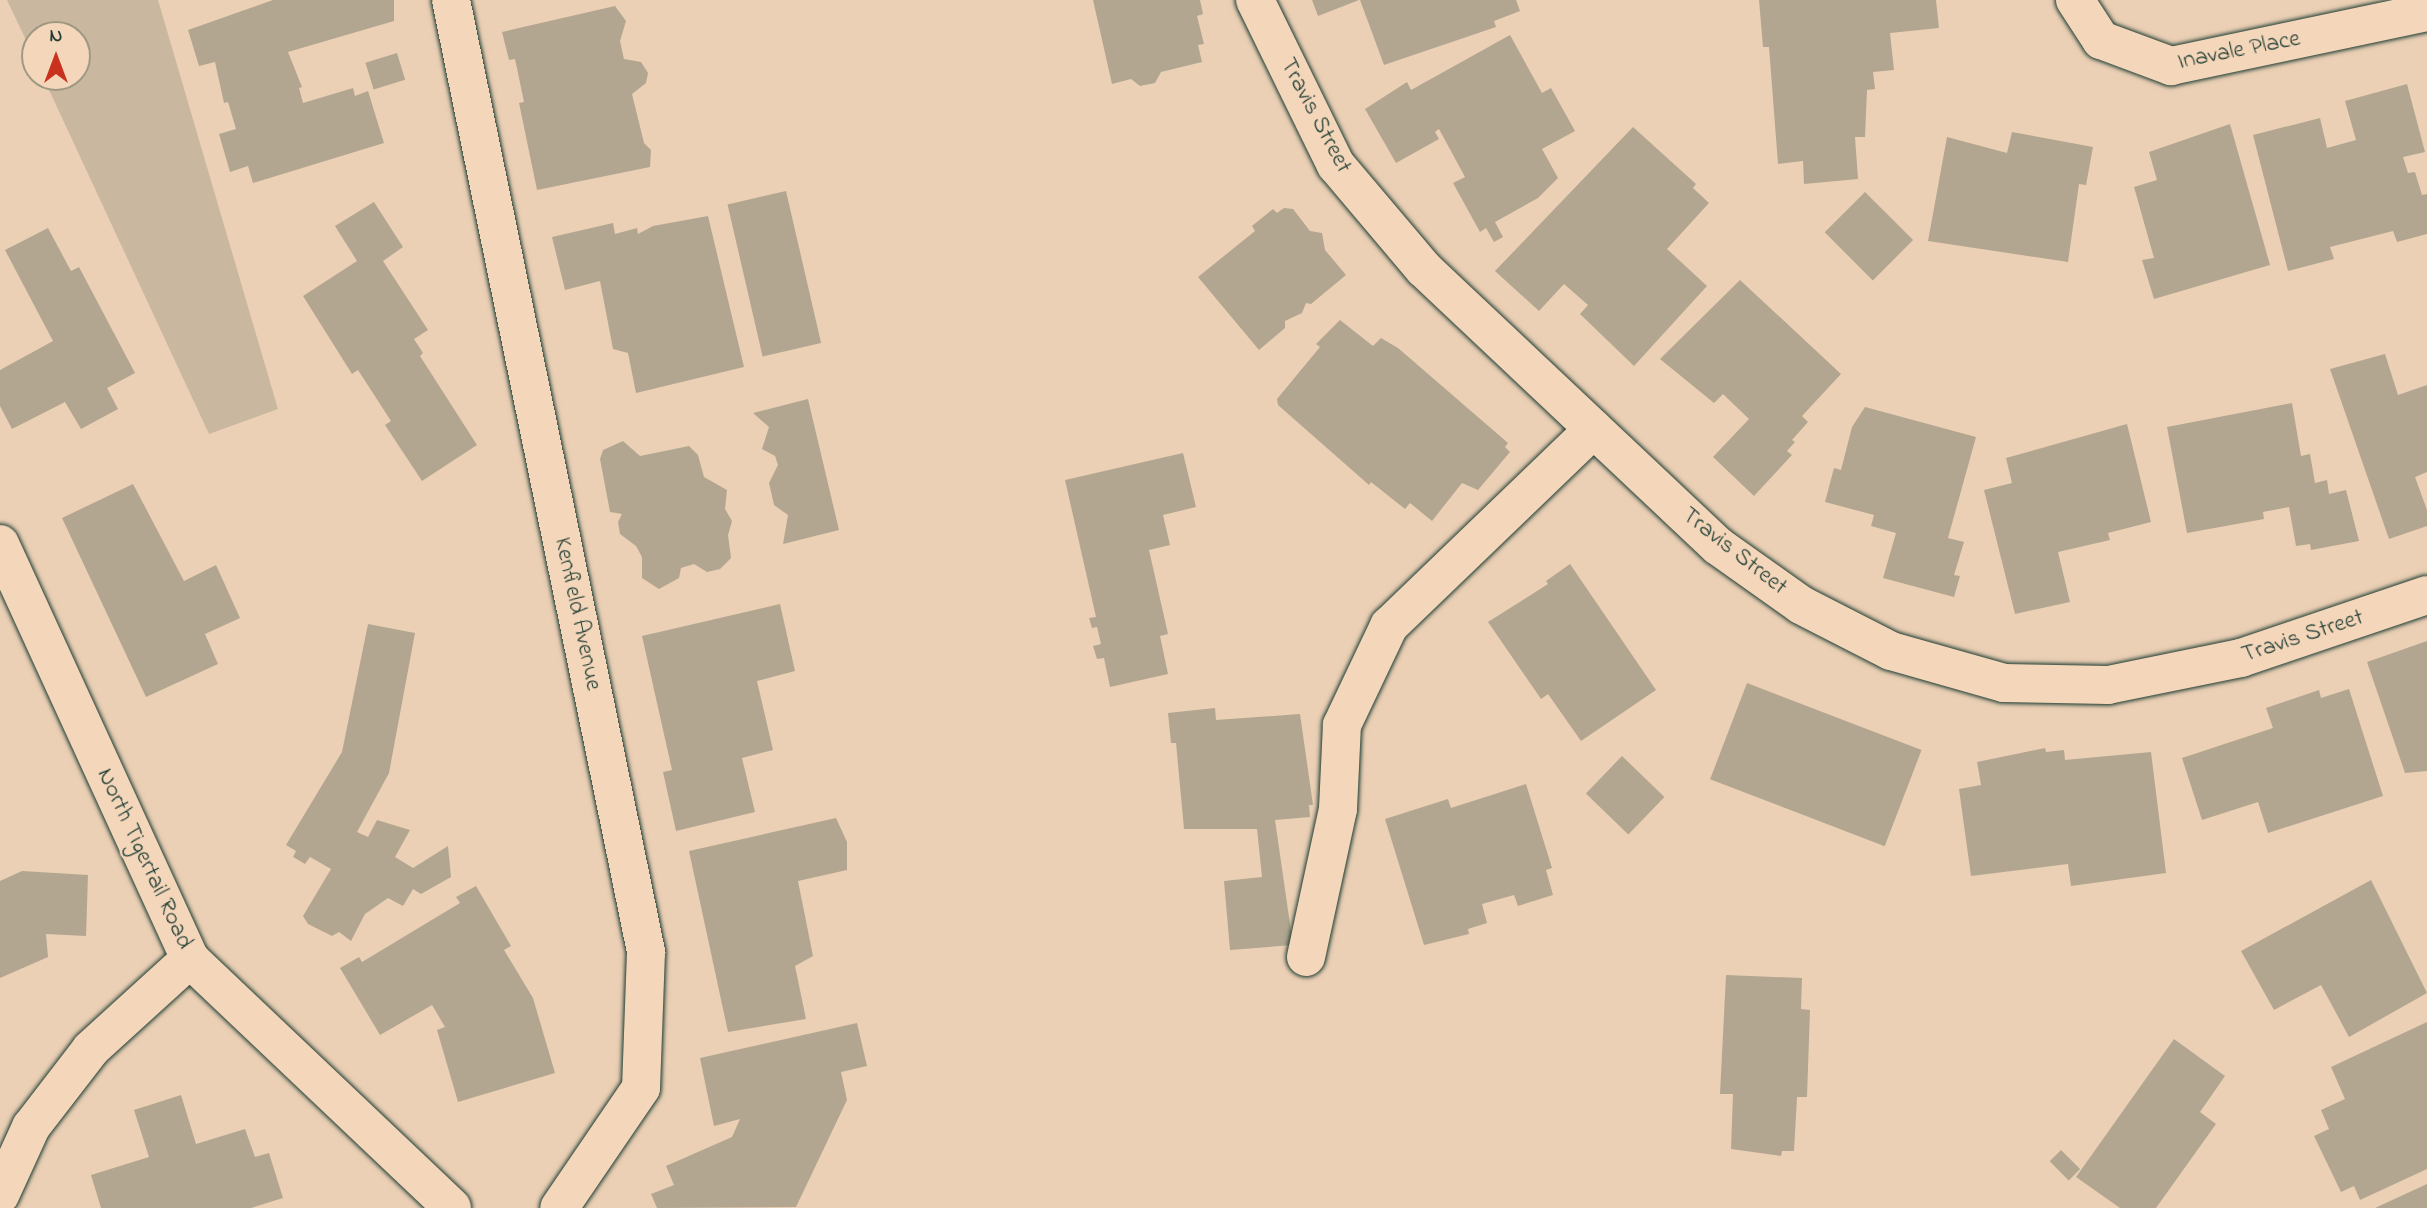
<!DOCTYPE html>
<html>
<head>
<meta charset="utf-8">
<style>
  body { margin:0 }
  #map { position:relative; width:2427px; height:1208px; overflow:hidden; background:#ebd0b5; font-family:"Indie Flower",sans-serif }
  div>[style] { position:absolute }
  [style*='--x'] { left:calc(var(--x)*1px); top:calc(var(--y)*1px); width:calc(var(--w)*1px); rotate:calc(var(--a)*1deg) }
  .green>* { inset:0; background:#cab79f }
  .building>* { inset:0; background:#b2a690; transform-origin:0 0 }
  .roads { filter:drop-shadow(0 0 2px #1f3d34) drop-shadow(0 0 2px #1f3d34) }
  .minor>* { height:38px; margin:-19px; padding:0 19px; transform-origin:19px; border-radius:19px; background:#f4d6ba }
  span { translate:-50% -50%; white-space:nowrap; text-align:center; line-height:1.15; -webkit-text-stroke:5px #f4d6ba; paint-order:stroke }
  .street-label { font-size:24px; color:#1f3d34 }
  .north { position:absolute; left:21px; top:21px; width:70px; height:70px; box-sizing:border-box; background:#f4d6ba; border:2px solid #9f9984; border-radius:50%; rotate:0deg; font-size:19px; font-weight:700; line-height:28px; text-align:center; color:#1f3d34 }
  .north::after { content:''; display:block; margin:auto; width:24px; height:32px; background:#c8321e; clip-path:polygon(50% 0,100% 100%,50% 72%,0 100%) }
</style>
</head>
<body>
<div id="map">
  <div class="green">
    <div style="clip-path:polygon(7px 0,158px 0,278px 409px,209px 434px,43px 77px,77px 77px,77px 35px,35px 35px,35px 59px)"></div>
  </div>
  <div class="building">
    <div style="clip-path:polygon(273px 0,394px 0,394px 21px,288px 52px,302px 87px,299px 88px,303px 103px,353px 88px,355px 96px,368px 91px,384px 143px,253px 183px,248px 166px,230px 172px,219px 134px,236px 129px,228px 102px,224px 103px,215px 62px,199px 66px,188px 30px)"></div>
    <div style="clip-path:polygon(1093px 0,1200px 0,1203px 14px,1197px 16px,1204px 44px,1198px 45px,1202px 62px,1161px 72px,1155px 83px,1140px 86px,1131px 79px,1112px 84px)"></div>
    <div style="clip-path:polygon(1312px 0,1359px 0,1318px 16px)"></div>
    <div style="clip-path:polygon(1360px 0,1516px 0,1520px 11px,1494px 21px,1496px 27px,1384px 65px)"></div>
    <div style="clip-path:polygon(1759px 0,1936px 0,1939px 28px,1890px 33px,1894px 70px,1873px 72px,1875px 89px,1867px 90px,1865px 137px,1855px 137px,1858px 179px,1804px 184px,1803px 161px,1778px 164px,1769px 47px,1763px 47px)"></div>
    <div style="clip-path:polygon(615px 6px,626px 21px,620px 41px,624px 59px,641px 62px,648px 73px,646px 83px,632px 94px,644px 143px,651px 150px,650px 167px,537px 190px,519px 103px,524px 102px,515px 59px,509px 60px,502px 32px)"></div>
    <div style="clip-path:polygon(1510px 35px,1542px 93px,1551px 88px,1575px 131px,1542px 149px,1558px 178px,1538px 198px,1495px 222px,1503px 237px,1494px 242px,1486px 228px,1480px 232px,1453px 183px,1465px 177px,1439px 129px,1435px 132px,1439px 139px,1396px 163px,1365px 109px,1407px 82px,1411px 90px)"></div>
    <div style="left:397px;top:53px;width:28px;height:33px;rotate:73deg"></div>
    <div style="clip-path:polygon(2407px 84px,2425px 152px,2403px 157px,2408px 173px,2415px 172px,2422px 195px,2427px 194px,2427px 234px,2397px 242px,2393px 231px,2330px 247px,2334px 259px,2288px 271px,2253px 135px,2320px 118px,2327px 148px,2356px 140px,2345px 101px)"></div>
    <div style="clip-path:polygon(2230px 124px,2270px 265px,2154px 299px,2142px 260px,2154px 258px,2134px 187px,2157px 180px,2149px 152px)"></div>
    <div style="clip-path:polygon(1633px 127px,1696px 184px,1693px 188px,1709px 203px,1667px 249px,1707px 286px,1634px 366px,1580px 314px,1588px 305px,1564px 284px,1539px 311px,1495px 271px)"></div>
    <div style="clip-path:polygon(2012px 132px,2093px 147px,2086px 185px,2079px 184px,2068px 262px,1928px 241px,1947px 137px,2007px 153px)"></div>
    <div style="left:786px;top:191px;width:156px;height:60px;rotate:77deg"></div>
    <div style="left:1865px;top:192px;width:68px;height:57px;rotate:45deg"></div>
    <div style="clip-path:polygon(374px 202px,403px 247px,383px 261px,428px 330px,414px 339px,423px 353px,420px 356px,477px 445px,422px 481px,385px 425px,391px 421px,358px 370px,352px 374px,303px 296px,357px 261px,335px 226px)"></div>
    <div style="clip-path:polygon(1284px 208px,1293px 209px,1310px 231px,1322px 233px,1325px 250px,1346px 275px,1311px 304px,1306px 303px,1302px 313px,1285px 321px,1285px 328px,1259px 350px,1198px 277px,1255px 231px,1252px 226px,1273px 209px,1277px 213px)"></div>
    <div style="clip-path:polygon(708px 216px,744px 367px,636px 393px,628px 353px,613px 349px,600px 281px,565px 290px,552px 237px,613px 223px,615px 234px,637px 228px,638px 234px,653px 226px)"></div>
    <div style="clip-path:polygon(48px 228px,71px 271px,79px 267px,135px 373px,107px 388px,118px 409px,81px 429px,65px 402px,12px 429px,0 406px,0 370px,53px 341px,5px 250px)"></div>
    <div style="clip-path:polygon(1740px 280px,1841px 374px,1802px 416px,1808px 422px,1792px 440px,1795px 442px,1787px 451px,1792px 455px,1754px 496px,1713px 457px,1749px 419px,1723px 394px,1714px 403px,1660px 359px)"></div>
    <div style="clip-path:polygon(1340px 320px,1373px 346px,1381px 338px,1398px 348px,1508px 443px,1505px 447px,1510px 452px,1478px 490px,1462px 483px,1432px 521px,1410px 503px,1405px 509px,1371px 482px,1369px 485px,1278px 405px,1277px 399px,1320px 347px,1316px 344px)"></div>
    <div style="clip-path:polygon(2385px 354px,2398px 395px,2427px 385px,2427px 472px,2415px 477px,2427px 510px,2427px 526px,2389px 539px,2330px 369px)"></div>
    <div style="clip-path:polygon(808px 399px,839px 530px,783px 544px,788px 515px,774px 505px,769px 483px,778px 465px,775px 456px,762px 449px,769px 427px,753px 413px)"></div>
    <div style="clip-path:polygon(2292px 403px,2301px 456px,2310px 454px,2315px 483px,2327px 480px,2329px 494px,2346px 490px,2359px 541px,2311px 550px,2310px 544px,2296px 546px,2289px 507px,2263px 512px,2264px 519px,2187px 533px,2167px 427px)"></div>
    <div style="clip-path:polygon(1865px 407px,1976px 437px,1948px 538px,1964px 542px,1954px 575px,1960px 576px,1954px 597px,1883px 578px,1896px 533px,1871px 526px,1874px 515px,1825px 502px,1834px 468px,1841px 470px,1852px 427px)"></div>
    <div style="clip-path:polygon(2127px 424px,2151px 522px,2108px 533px,2110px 540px,2058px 552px,2070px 602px,2015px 614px,1984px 490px,2012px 483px,2006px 458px)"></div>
    <div style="clip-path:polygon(623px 441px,640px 456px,689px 446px,698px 455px,704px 477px,727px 490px,725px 509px,732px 521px,728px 535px,731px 558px,720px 569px,707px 572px,694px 564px,681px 568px,679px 578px,659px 589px,642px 578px,642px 557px,636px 546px,620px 534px,618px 522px,622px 514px,610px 512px,600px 459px,603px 450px)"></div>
    <div style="clip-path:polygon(1183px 453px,1196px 507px,1163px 515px,1170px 545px,1149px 550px,1168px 634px,1160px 636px,1168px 674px,1110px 687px,1104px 658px,1097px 659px,1093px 646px,1101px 644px,1097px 627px,1092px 628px,1089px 618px,1096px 617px,1065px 480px)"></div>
    <div style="clip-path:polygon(133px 484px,184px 581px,216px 565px,240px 618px,205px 634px,218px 664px,146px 697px,62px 518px)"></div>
    <div style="clip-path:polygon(1570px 564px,1656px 690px,1581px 741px,1548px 694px,1541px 699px,1488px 622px,1548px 584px,1546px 581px)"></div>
    <div style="clip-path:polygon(780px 604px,795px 671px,757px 681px,773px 750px,742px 758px,755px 812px,676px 831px,663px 772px,672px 770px,642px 636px)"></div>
    <div style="clip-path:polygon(368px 624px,415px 633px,389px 773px,357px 832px,368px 837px,377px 820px,410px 830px,395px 857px,413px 868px,448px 846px,451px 877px,421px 894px,413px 889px,403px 906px,388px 898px,365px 914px,351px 941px,339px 932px,332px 936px,308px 924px,303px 916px,331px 869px,310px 857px,305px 864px,293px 857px,296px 851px,286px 845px,342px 752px)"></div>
    <div style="clip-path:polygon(2427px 641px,2427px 771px,2405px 773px,2367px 662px)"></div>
    <div style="left:1747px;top:683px;width:187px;height:103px;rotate:21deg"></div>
    <div style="clip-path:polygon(2349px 689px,2383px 796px,2268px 833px,2258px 802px,2202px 820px,2182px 758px,2273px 728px,2266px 708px,2319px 690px,2321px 698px)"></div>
    <div style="clip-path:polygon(1215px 708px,1216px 720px,1300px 714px,1313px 805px,1309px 805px,1310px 817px,1275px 820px,1293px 945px,1230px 950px,1224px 881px,1262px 877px,1257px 829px,1184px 829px,1176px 743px,1171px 743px,1168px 713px)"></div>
    <div style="clip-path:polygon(2045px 748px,2046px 752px,2064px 750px,2065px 760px,2151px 752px,2166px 873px,2071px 886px,2068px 864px,1971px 876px,1959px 789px,1981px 785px,1977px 762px)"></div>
    <div style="left:1622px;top:756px;width:59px;height:52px;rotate:44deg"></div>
    <div style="clip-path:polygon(1526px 784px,1552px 868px,1546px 870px,1553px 895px,1518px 906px,1514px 895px,1482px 904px,1487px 923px,1468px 929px,1469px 934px,1424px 945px,1385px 819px,1448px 799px,1451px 808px)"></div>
    <div style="clip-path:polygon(836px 818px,847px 842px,847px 870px,798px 881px,813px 956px,795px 966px,806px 1019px,728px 1032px,689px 851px)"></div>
    <div style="clip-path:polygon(22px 871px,88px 875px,86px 936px,46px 934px,48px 957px,0 978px,0 881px)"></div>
    <div style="clip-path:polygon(2371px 880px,2427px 993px,2349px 1037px,2321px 985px,2274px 1010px,2241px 951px)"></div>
    <div style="clip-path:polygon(476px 886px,511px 946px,504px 950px,533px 998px,555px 1073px,458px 1102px,437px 1030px,445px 1027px,432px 1005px,380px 1035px,340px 968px,359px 957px,362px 962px,460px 903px,456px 897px)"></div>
    <div style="clip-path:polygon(1726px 975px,1802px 978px,1801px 1009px,1810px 1010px,1807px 1097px,1797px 1097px,1794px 1151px,1782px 1151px,1781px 1156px,1731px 1149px,1733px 1094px,1720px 1094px)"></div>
    <div style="clip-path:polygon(2427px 1022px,2427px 1169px,2360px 1200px,2354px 1186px,2341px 1192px,2314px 1136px,2329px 1129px,2321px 1110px,2345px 1099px,2331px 1067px)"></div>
    <div style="clip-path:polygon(857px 1023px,867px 1066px,841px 1072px,847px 1100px,796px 1207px,657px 1208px,651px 1194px,674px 1185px,666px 1166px,732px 1137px,740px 1119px,714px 1126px,700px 1058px)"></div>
    <div style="clip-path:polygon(2174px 1039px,2225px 1076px,2200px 1112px,2216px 1124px,2156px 1208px,2120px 1208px,2076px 1177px)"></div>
    <div style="clip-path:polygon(181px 1095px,196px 1144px,245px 1129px,255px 1157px,269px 1153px,283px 1198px,251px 1208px,101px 1208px,91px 1175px,149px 1157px,134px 1110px)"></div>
    <div style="left:2061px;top:1150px;width:27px;height:16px;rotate:45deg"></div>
    <div style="clip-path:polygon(2427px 1184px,2427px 1208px,2375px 1208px)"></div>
  </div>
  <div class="roads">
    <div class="minor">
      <div style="--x:451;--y:0;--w:972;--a:78.42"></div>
      <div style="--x:646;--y:952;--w:136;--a:92.1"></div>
      <div style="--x:641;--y:1088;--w:145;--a:124.3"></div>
      <div style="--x:1255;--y:0;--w:184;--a:63.9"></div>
      <div style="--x:1336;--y:165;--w:136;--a:49.8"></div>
      <div style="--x:1424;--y:269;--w:404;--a:43.3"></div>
      <div style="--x:1718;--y:546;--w:102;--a:35.4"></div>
      <div style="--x:1801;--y:605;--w:101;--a:27.1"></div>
      <div style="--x:1891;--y:651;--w:117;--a:15.8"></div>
      <div style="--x:2004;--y:683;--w:104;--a:1.1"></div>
      <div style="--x:2108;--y:685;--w:136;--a:-11.5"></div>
      <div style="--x:2241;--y:658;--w:196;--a:-18.7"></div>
      <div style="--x:2075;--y:0;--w:48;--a:57"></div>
      <div style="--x:2101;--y:40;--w:75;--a:20.4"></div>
      <div style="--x:2171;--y:66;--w:262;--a:-11.9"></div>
      <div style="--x:0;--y:544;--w:456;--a:65.4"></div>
      <div style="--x:190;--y:959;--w:361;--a:43.5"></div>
      <div style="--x:1306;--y:957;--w:151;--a:-77.8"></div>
      <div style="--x:1338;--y:809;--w:84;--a:-87.3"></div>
      <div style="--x:1342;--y:725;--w:110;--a:-64.6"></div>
      <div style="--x:1389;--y:626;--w:284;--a:-43.9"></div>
      <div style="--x:0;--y:1195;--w:75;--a:-65.5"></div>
      <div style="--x:31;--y:1127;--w:98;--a:-52.4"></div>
      <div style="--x:91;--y:1049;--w:134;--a:-42.3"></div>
    </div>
  </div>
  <div class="street-label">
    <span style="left:2239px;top:51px;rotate:-11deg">Inavale Place</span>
    <span style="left:1315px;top:116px;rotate:62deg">Travis Street</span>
    <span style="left:1734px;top:552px;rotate:38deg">Travis Street</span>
    <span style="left:577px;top:614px;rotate:78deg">Kenfield Avenue</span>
    <span style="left:2303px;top:637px;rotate:-18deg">Travis Street</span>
    <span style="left:144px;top:859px;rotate:65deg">North Tigertail Road</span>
  </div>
  <div class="north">N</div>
</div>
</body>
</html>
